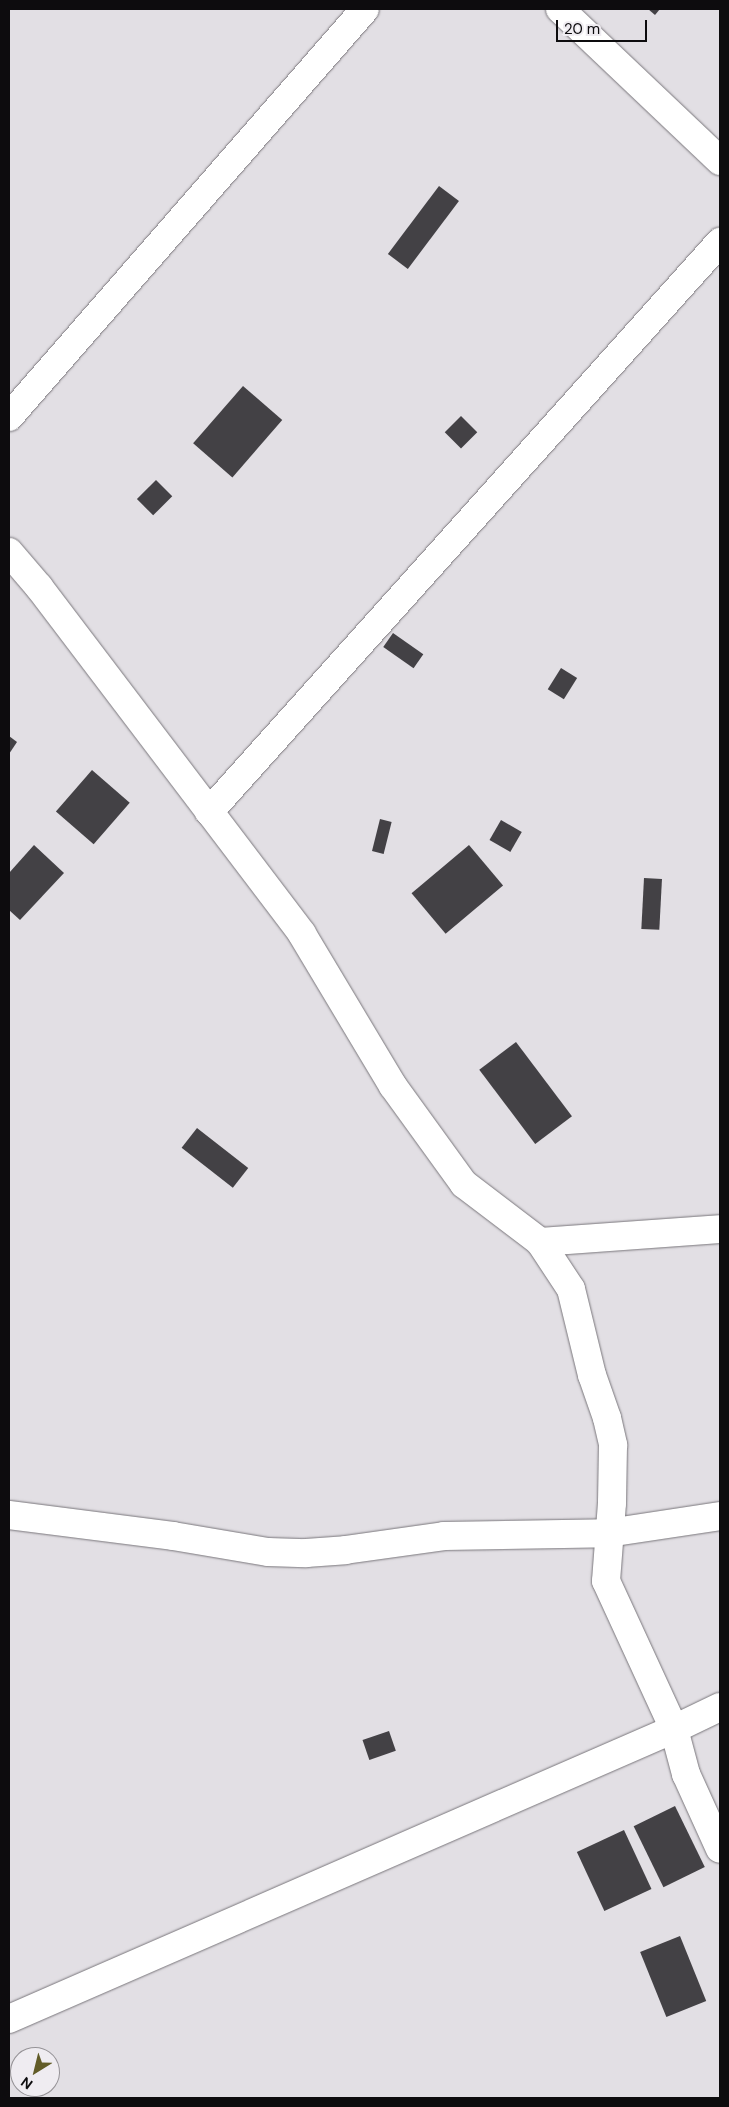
<!DOCTYPE html>
<html>
<head>
<meta charset="utf-8">
<style>
  body { margin:0 }
  #map { position:relative; width:729px; height:2107px; overflow:hidden; background:#e2dfe4; font-family:"DM Sans",sans-serif }
  div>[style] { position:absolute }
  [style*='--x'] { left:calc(var(--x)*1px); top:calc(var(--y)*1px); width:calc(var(--w)*1px); rotate:calc(var(--a)*1deg) }
  .building>* { inset:0; background:#434145; transform-origin:0 0 }
  .roads { filter:drop-shadow(0 0 1px #79767b) drop-shadow(0 0 1px #79767b) }
  .minor>* { height:28px; margin:-14px; padding:0 14px; transform-origin:14px; border-radius:14px; background:#fff }
  span { translate:-50% -50%; white-space:nowrap; text-align:center; line-height:1.15; -webkit-text-stroke:5px #efecf1; paint-order:stroke }
  .frame { position:absolute; inset:0; border:10px solid #0d0c0e; pointer-events:none }
  .north { position:absolute; left:10px; top:2047px; width:50px; height:50px; box-sizing:border-box; background:#efecf1; border:1px solid #959296; border-radius:50%; rotate:216deg; font-size:14px; font-weight:700; line-height:20px; text-align:center; color:#0d0c0e }
  .north::after { content:''; display:block; margin:auto; width:18px; height:22px; background:#625c28; clip-path:polygon(50% 0,100% 100%,50% 72%,0 100%) }
  .scale { position:absolute; left:556px; top:20px; width:91px; height:22px; box-sizing:border-box; border:2px solid #0d0c0e; border-top:0; padding-left:6px; font-size:15px; line-height:18px; white-space:nowrap; color:#0d0c0e; -webkit-text-stroke:4px #efecf1; paint-order:stroke }
</style>
</head>
<body>
<div id="map">
  <div class="building">
    <div style="clip-path:polygon(648px 9px,660px 9px,655px 15px)"></div>
    <div style="left:439px;top:186px;width:25px;height:85px;rotate:37deg"></div>
    <div style="left:243px;top:386px;width:52px;height:76px;rotate:41deg"></div>
    <div style="left:461px;top:416px;width:23px;height:23px;rotate:45deg"></div>
    <div style="left:156px;top:480px;width:23px;height:27px;rotate:45deg"></div>
    <div style="left:393px;top:633px;width:37px;height:17px;rotate:35deg"></div>
    <div style="left:561px;top:668px;width:19px;height:25px;rotate:32deg"></div>
    <div style="clip-path:polygon(9px 736px,17px 742px,9px 754px)"></div>
    <div style="left:92px;top:770px;width:50px;height:55px;rotate:41deg"></div>
    <div style="left:380px;top:819px;width:12px;height:33px;rotate:14deg"></div>
    <div style="left:501px;top:820px;width:24px;height:23px;rotate:30deg"></div>
    <div style="clip-path:polygon(34px 845px,64px 873px,20px 920px,9px 910px,9px 873px)"></div>
    <div style="left:469px;top:845px;width:53px;height:75px;rotate:50deg"></div>
    <div style="left:644px;top:878px;width:18px;height:51px;rotate:3deg"></div>
    <div style="left:516px;top:1042px;width:93px;height:46px;rotate:53deg"></div>
    <div style="left:197px;top:1128px;width:65px;height:25px;rotate:38deg"></div>
    <div style="left:389px;top:1731px;width:21px;height:28px;rotate:71deg"></div>
    <div style="left:675px;top:1806px;width:68px;height:46px;rotate:64deg"></div>
    <div style="left:624px;top:1830px;width:65px;height:52px;rotate:65deg"></div>
    <div style="left:680px;top:1936px;width:70px;height:43px;rotate:68deg"></div>
  </div>
  <div class="roads">
    <div class="minor">
      <div style="--x:560;--y:9;--w:221;--a:43.5"></div>
      <div style="--x:9;--y:417;--w:541;--a:-48.89"></div>
      <div style="--x:9;--y:552;--w:46;--a:49.4"></div>
      <div style="--x:39;--y:587;--w:435;--a:52.8"></div>
      <div style="--x:302;--y:934;--w:177;--a:59.1"></div>
      <div style="--x:393;--y:1086;--w:121;--a:54.1"></div>
      <div style="--x:464;--y:1184;--w:96;--a:37.3"></div>
      <div style="--x:540;--y:1242;--w:56;--a:56.6"></div>
      <div style="--x:571;--y:1289;--w:89;--a:76.3"></div>
      <div style="--x:592;--y:1375;--w:46;--a:70.8"></div>
      <div style="--x:607;--y:1418;--w:28;--a:77"></div>
      <div style="--x:613;--y:1445;--w:58;--a:91"></div>
      <div style="--x:612;--y:1503;--w:78;--a:94.4"></div>
      <div style="--x:606;--y:1581;--w:163;--a:65.3"></div>
      <div style="--x:674;--y:1729;--w:47;--a:75.1"></div>
      <div style="--x:686;--y:1774;--w:82;--a:65.6"></div>
      <div style="--x:209;--y:812;--w:766;--a:-48.12"></div>
      <div style="--x:540;--y:1242;--w:180;--a:-4.1"></div>
      <div style="--x:9;--y:1515;--w:165;--a:7.3"></div>
      <div style="--x:173;--y:1536;--w:96;--a:9.6"></div>
      <div style="--x:268;--y:1552;--w:38;--a:2"></div>
      <div style="--x:306;--y:1553;--w:39;--a:-4"></div>
      <div style="--x:345;--y:1550;--w:100;--a:-8"></div>
      <div style="--x:444;--y:1536;--w:164;--a:-1"></div>
      <div style="--x:608;--y:1533;--w:113;--a:-8.6"></div>
      <div style="--x:9;--y:2019;--w:725;--a:-23.56"></div>
      <div style="--x:674;--y:1729;--w:51;--a:-25.6"></div>
    </div>
  </div>
  <div class="frame"></div>
  <div class="north">N</div>
  <div class="scale">20 m</div>
</div>
</body>
</html>
